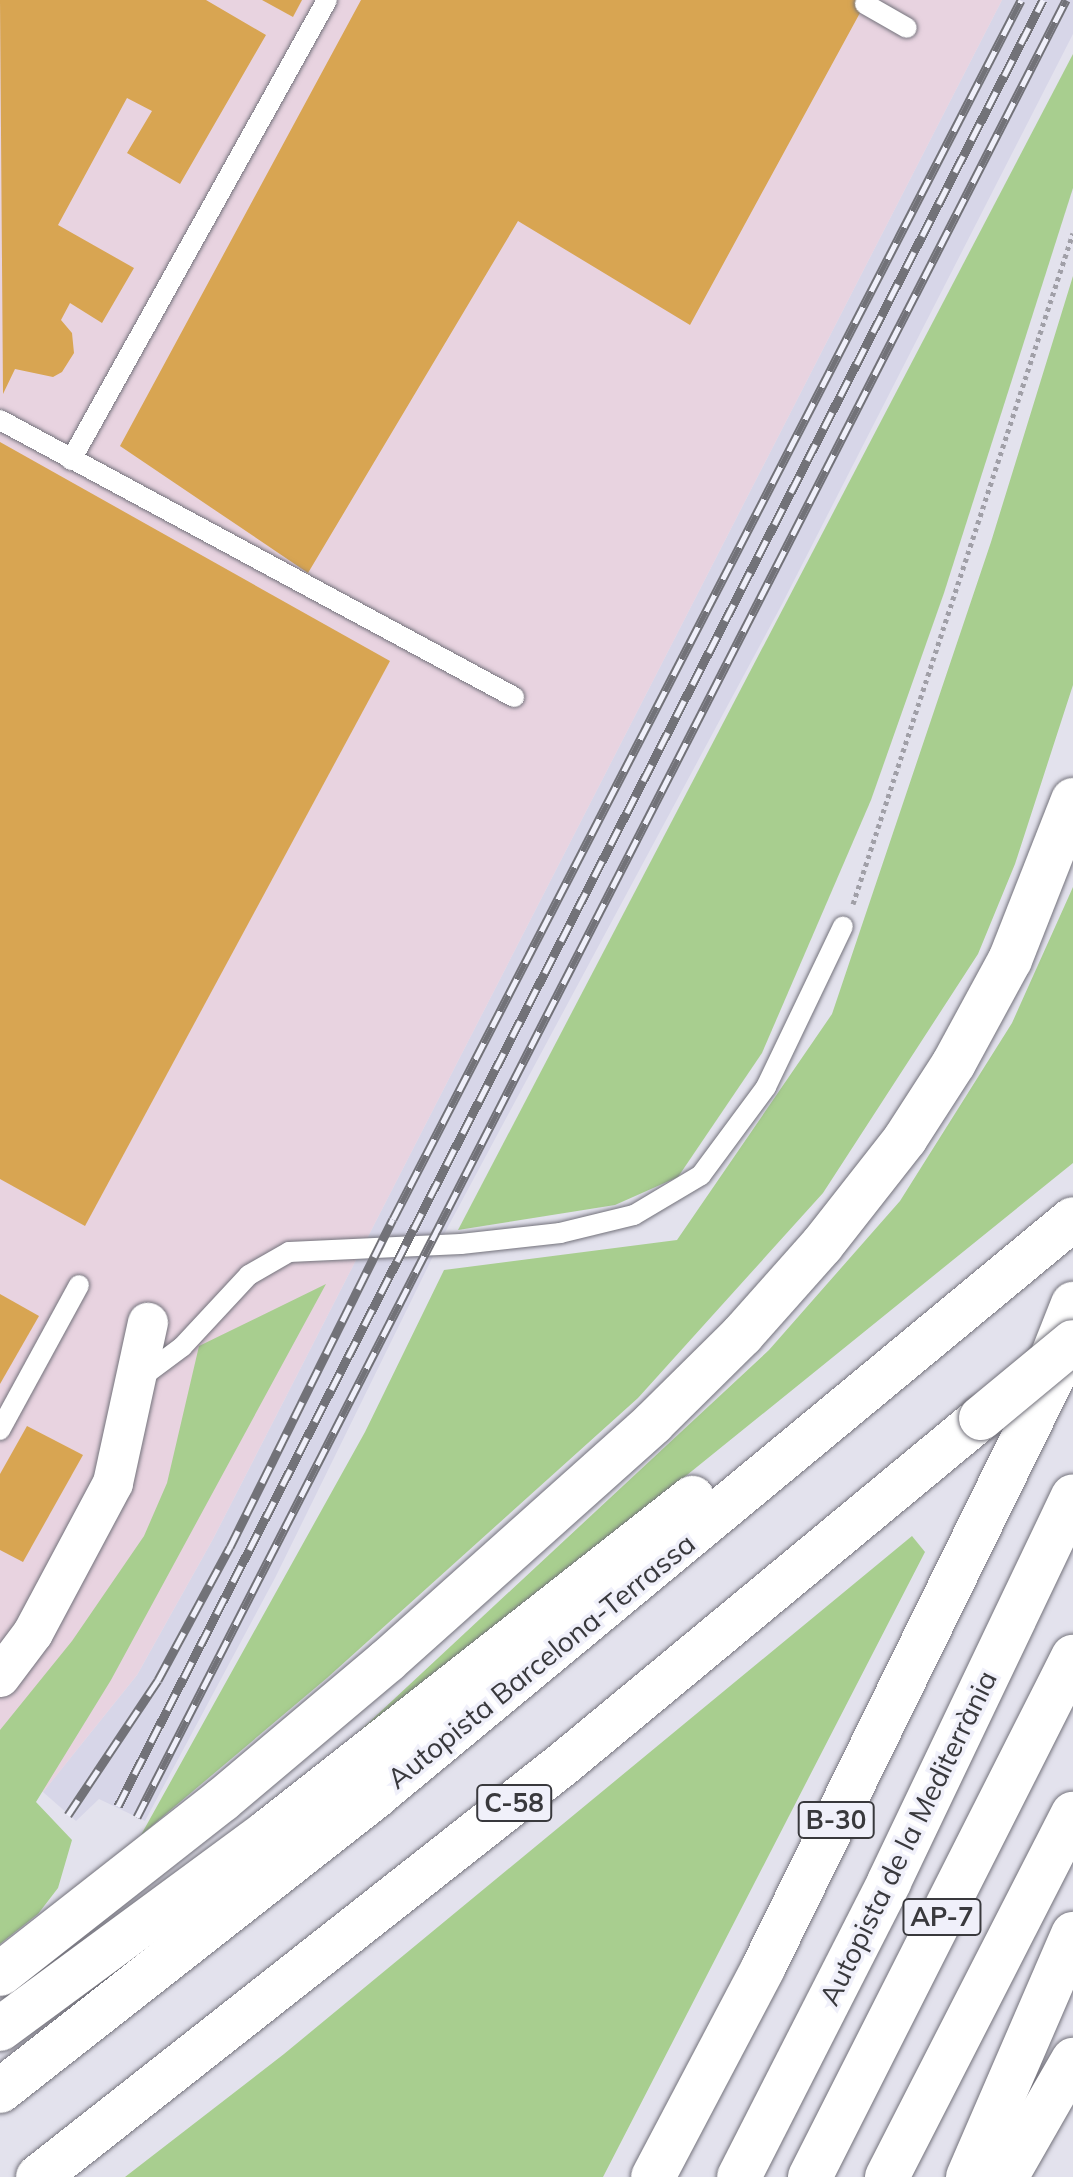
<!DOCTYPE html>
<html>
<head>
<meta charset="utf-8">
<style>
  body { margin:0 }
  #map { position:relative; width:1073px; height:2177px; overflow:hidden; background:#e3e2ed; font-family:Mulish,sans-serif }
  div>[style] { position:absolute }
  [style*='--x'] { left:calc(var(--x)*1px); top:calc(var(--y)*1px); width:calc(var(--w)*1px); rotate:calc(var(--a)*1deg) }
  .built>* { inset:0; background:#d7d6e8 }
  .industrial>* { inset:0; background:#e8d3e0 }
  .green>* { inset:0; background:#a8ce8f }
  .building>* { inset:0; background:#d8a552 }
  .path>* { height:5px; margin-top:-2.5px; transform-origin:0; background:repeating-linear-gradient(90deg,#a09fa7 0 4px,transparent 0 8px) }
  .roads { filter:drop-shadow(0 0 2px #73727b) drop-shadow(0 0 2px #73727b) }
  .lane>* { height:20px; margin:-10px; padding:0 10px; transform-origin:10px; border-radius:10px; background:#fff }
  .street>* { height:40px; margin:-20px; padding:0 20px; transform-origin:20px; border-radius:20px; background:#fff }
  .highway>* { height:44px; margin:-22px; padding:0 22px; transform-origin:22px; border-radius:22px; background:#fff }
  .rail>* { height:9px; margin-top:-4.5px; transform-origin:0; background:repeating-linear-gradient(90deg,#f0f0fa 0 18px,#727278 0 36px); box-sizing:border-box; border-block:2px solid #727278 }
  .bridges { filter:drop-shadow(0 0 2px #73727b) drop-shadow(0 0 2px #73727b) }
  .highway-bridge>* { height:44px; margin:-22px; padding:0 22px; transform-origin:22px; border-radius:22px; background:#fff }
  span { translate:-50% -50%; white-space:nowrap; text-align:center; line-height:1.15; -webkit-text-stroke:7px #f0f0fa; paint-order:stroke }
  .shield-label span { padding:2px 6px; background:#f0f0fa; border:2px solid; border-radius:6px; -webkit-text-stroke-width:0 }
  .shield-label { font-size:26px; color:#39393d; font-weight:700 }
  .street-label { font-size:28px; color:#39393d }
</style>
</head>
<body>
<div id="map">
  <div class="built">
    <div style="clip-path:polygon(1002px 0,1073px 0,1073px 34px,781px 606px,443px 1236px,275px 1578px,145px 1821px,99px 1799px,76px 1821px,43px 1792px,137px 1675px,213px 1539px)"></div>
  </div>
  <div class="industrial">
    <div style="clip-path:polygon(0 0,1002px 0,213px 1539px,137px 1675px,43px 1792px,0 1794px)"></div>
  </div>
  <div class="green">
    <div style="clip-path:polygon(1073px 54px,1073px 188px,944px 593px,871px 800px,762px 1053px,678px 1177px,615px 1205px,458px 1230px)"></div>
    <div style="clip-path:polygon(1073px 276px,1073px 685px,1015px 864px,978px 954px,823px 1193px,638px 1398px,327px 1678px,141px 1835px,365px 1432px,444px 1270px,677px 1240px,832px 1014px,991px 542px)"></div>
    <div style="clip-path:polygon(1073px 887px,1073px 1163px,353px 1745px,349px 1741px,769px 1350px,900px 1201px,1012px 1023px)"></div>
    <div style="clip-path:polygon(326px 1284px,111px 1680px,36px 1802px,72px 1840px,58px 1888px,38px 1914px,0 1944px,0 1730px,72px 1641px,144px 1536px,167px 1483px,199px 1346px)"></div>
    <div style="clip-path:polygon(912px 1536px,925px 1552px,603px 2177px,125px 2177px,284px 2054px)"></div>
  </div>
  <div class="building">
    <div style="clip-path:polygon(0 0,206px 0,266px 35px,180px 184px,127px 153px,152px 111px,127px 98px,58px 225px,134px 268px,102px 323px,70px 303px,61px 320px,72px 333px,74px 353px,62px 372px,53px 377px,15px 369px,3px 394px)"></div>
    <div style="clip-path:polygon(262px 0,302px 0,293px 17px)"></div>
    <div style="clip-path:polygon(361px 0,867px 0,690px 325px,518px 221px,308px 573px,120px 446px)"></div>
    <div style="clip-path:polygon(0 442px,390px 661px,85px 1226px,0 1179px)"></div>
    <div style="clip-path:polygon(0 1294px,39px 1316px,0 1384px)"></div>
    <div style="clip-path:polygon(27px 1426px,83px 1455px,23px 1562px,0 1550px,0 1474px)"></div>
  </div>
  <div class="path">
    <div style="--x:853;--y:904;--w:706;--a:-71.85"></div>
  </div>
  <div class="roads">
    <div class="lane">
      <div style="--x:865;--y:4;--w:48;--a:29.7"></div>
      <div style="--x:0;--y:420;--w:584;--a:28.32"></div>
      <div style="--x:71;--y:460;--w:526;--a:-60.9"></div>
      <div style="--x:139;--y:1379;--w:54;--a:-36.7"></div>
      <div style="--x:182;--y:1347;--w:98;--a:-47.1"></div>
      <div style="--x:249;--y:1275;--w:46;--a:-29.9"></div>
      <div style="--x:289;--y:1252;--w:172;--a:-2.7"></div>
      <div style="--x:461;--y:1244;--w:100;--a:-6.3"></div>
      <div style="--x:560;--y:1233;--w:76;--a:-13.7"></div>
      <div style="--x:634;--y:1215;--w:78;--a:-30.8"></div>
      <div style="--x:701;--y:1175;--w:109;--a:-53.5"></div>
      <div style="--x:766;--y:1087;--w:178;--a:-64.4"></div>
      <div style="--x:0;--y:1430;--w:165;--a:-61.4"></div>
    </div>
    <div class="street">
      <div style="--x:0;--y:1677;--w:55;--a:-53.1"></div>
      <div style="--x:33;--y:1633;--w:170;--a:-61.9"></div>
      <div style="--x:113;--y:1483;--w:164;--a:-77.7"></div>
    </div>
    <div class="highway">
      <div style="--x:1048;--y:1367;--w:68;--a:-68.4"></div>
      <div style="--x:0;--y:1974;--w:282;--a:-38.1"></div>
      <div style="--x:222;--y:1800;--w:216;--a:-40.1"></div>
      <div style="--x:387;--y:1661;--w:357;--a:-41.8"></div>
      <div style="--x:653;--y:1423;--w:125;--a:-44.7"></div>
      <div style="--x:742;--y:1335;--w:120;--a:-48.4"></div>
      <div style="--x:822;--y:1245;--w:135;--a:-51.9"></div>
      <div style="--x:905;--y:1139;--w:90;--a:-57.2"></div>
      <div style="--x:954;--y:1063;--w:117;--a:-61.5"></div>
      <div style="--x:1010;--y:960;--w:172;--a:-68.5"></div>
      <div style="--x:0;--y:2029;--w:332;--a:-36.4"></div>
      <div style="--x:267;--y:1832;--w:541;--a:-38.16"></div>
      <div style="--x:0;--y:2091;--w:479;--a:-38.1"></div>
      <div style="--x:377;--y:1795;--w:903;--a:-39.61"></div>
      <div style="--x:38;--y:2177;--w:668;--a:-38.19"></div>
      <div style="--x:563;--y:1764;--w:543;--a:-39.62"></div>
      <div style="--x:653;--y:2177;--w:236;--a:-62.2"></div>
      <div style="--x:763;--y:1968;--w:697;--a:-63.88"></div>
      <div style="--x:739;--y:2177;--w:331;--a:-63"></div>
      <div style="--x:889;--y:1882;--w:427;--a:-64.5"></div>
      <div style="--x:810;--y:2177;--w:583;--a:-63.17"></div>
      <div style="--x:887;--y:2177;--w:408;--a:-62.9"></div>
      <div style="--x:968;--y:2177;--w:265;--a:-66.6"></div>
      <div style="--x:1006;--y:2177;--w:135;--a:-60.2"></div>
    </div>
  </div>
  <div class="rail">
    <div style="--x:118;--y:1806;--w:2029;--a:-62.88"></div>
    <div style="--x:68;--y:1815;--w:162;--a:-56.3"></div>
    <div style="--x:158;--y:1680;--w:151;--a:-61.6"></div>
    <div style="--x:230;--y:1547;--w:366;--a:-63.6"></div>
    <div style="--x:393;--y:1219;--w:1371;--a:-62.74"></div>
    <div style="--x:137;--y:1817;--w:2041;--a:-62.92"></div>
  </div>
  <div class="bridges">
    <div class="highway-bridge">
      <div style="--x:981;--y:1418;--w:119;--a:-39.6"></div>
    </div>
  </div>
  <div class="shield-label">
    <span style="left:514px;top:1803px">C-58</span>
    <span style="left:836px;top:1820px">B-30</span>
    <span style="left:942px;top:1917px">AP-7</span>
  </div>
  <div class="street-label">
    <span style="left:541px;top:1661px;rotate:-39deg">Autopista Barcelona-Terrassa</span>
    <span style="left:908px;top:1838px;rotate:-64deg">Autopista de la Mediterrània</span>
  </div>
</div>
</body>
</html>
